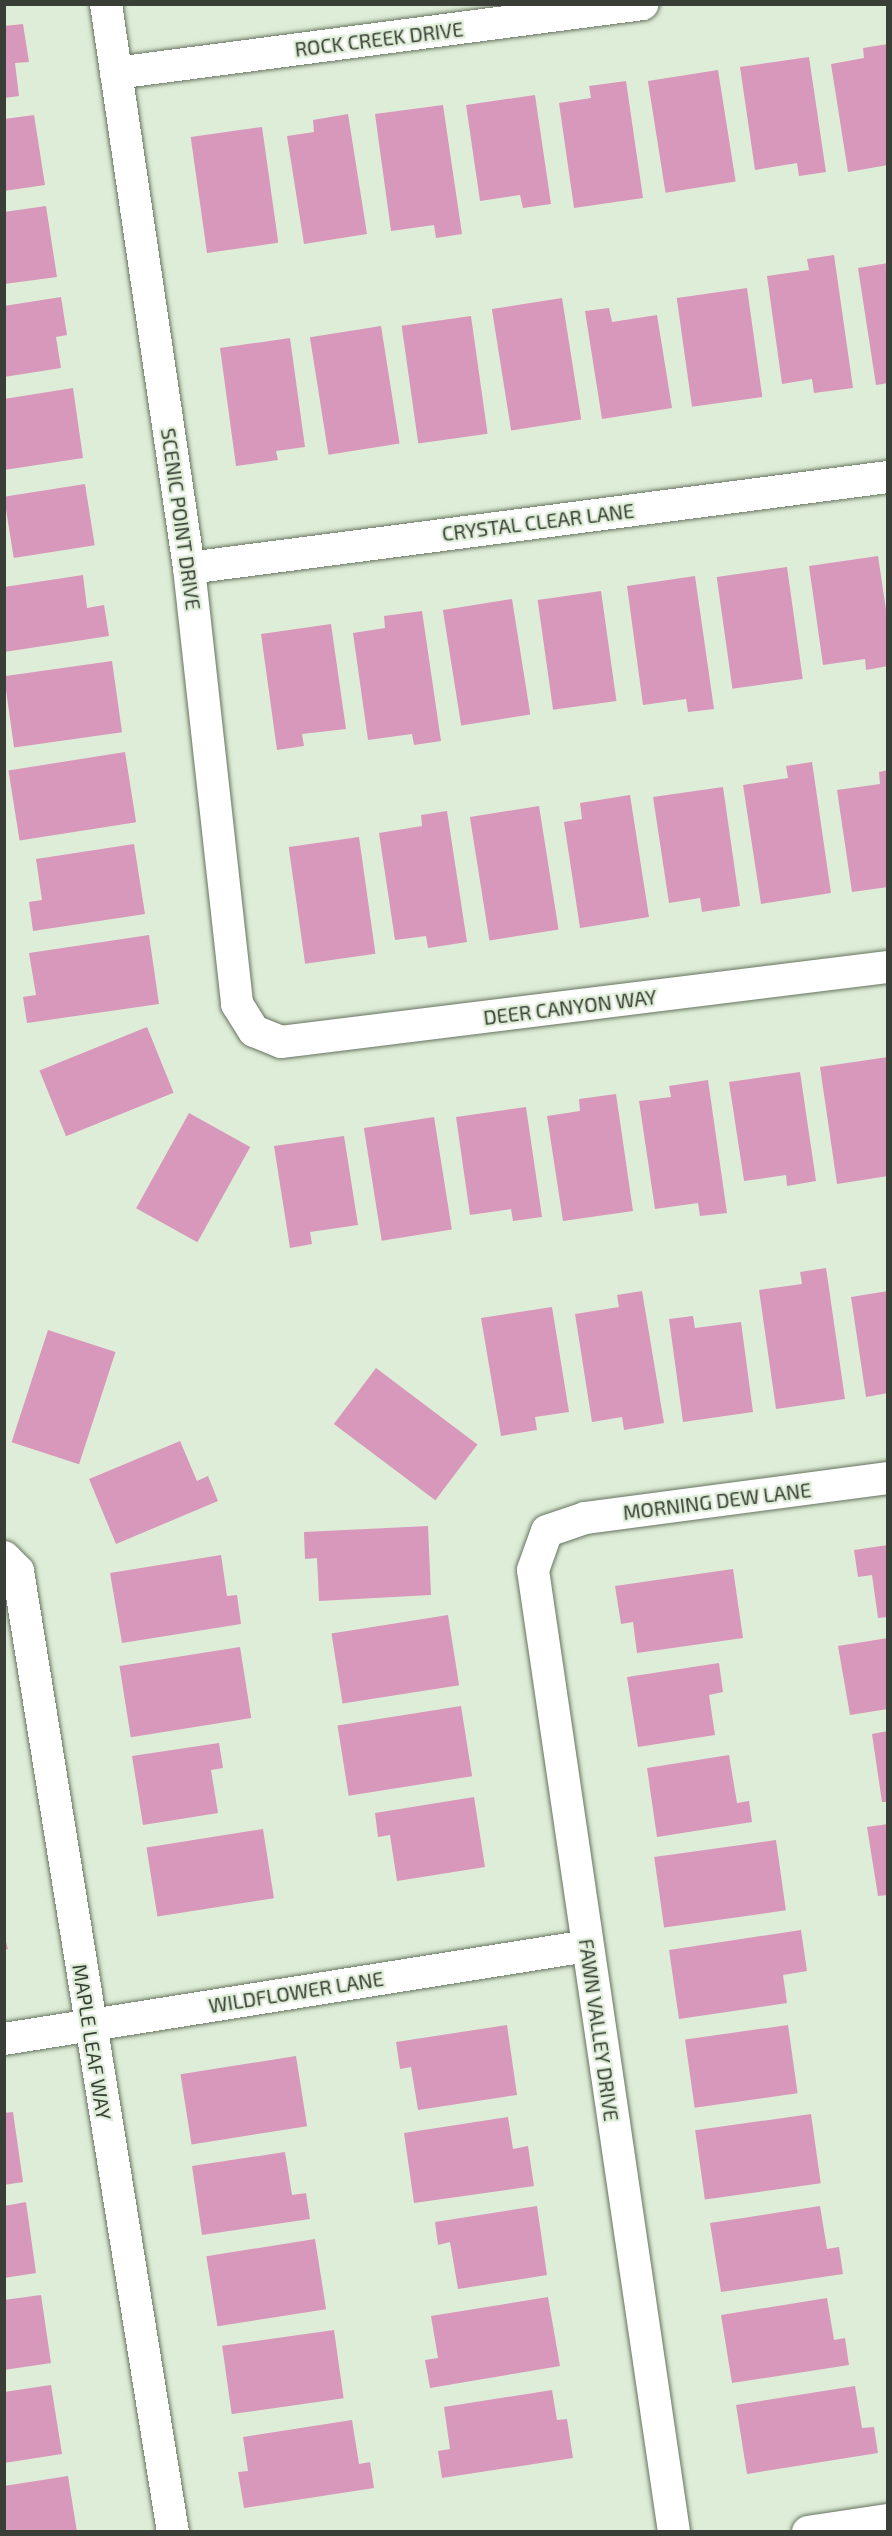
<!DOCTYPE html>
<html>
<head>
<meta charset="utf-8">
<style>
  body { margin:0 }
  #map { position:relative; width:892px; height:2536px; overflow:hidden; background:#deedd7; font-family:"Exo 2",sans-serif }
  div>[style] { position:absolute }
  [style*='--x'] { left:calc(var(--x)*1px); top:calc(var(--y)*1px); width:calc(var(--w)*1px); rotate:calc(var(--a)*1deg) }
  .building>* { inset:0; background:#d898bb; transform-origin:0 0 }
  .roads { filter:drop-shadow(0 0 2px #667360) drop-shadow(0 0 2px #667360) }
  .street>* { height:32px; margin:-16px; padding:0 16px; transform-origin:16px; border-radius:16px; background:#fff }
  span { translate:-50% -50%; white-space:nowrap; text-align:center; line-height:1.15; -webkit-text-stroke:4.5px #deedd7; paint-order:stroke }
  .street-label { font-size:20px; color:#393f36 }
  .frame { position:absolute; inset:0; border:6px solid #393f36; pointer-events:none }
</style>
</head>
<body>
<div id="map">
  <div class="building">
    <div style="clip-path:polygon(23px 24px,29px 62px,15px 63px,19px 96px,4px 98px,4px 26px)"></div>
    <div style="clip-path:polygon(888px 44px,888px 165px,848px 172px,831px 64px,864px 58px,863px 48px)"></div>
    <div style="clip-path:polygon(809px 57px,826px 172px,799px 176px,797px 163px,755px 170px,740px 67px)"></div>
    <div style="left:718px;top:70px;width:113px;height:71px;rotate:81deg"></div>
    <div style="clip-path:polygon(626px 81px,643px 198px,574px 208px,559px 103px,591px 98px,589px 86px)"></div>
    <div style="clip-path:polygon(535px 95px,551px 204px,523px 208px,520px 195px,480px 201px,466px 105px)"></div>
    <div style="clip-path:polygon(443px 105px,462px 234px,436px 238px,434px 225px,391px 231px,375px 114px)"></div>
    <div style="clip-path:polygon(348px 114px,367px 234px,304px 244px,287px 136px,314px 132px,313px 120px)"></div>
    <div style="clip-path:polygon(34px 115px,45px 185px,4px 191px,4px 119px)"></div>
    <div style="left:262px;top:127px;width:117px;height:72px;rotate:82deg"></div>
    <div style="clip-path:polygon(46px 206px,57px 277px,4px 284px,4px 212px)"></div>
    <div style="clip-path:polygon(834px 255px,853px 388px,814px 393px,812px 379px,782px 384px,767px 276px,809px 270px,807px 259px)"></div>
    <div style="clip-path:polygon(888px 263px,888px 383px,876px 385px,858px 268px)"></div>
    <div style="left:747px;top:288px;width:110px;height:71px;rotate:82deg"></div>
    <div style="clip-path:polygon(61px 297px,67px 335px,56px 337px,61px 368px,4px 377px,4px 306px)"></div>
    <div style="left:562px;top:298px;width:123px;height:71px;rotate:81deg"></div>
    <div style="clip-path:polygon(609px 308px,612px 322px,657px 315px,672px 408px,602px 419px,585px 311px)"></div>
    <div style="left:471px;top:316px;width:119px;height:70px;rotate:82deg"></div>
    <div style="left:381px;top:326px;width:119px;height:72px;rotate:81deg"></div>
    <div style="clip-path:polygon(290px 338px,305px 447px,276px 451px,278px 460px,236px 466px,220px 348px)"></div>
    <div style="clip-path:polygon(73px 388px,83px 458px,4px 470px,4px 399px)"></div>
    <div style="left:85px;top:484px;width:62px;height:82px;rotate:81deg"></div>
    <div style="clip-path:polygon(878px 556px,888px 623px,888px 666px,866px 670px,865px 659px,823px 665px,809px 566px)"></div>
    <div style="left:787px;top:567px;width:113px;height:71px;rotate:82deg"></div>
    <div style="clip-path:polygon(83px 575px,87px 608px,104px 605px,109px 636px,4px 652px,4px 587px)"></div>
    <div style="clip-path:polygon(695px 576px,714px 709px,688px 712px,686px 699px,643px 705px,627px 586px)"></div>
    <div style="left:601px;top:591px;width:111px;height:64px;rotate:82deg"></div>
    <div style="left:512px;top:599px;width:117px;height:70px;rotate:81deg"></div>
    <div style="clip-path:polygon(422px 611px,441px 741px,414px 745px,412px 734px,368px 740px,353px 633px,385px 628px,384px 616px)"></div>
    <div style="clip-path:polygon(331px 624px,346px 729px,302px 734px,304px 746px,277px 750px,261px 634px)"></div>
    <div style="left:112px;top:661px;width:72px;height:109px;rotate:82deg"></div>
    <div style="left:125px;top:752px;width:71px;height:118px;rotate:81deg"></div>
    <div style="clip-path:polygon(812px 762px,831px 893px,761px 904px,743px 785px,788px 778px,786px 766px)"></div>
    <div style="clip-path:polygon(888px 770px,888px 887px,852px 892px,837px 790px,880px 784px,879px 772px)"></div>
    <div style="clip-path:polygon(723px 787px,740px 906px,702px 912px,700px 898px,669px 903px,653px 797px)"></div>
    <div style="clip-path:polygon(630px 795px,649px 917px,580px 928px,564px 822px,582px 819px,580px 803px)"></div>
    <div style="left:539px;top:806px;width:125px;height:70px;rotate:81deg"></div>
    <div style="clip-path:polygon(447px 811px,467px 942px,428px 948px,426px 936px,395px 940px,379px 833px,422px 826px,421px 815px)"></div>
    <div style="left:359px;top:837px;width:118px;height:71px;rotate:82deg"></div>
    <div style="clip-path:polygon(134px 844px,145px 914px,33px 931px,29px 902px,42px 900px,36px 859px)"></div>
    <div style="clip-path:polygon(149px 935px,159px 1004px,27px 1023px,23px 997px,36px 995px,29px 953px)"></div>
    <div style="left:147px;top:1027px;width:71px;height:116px;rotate:68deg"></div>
    <div style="clip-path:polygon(888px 1057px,888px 1176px,837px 1184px,820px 1067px)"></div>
    <div style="clip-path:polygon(800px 1072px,816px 1181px,787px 1186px,786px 1175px,744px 1181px,729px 1082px)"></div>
    <div style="clip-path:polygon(708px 1080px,727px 1213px,700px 1216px,698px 1203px,655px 1209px,639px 1101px,671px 1097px,669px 1086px)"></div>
    <div style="clip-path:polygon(616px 1094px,633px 1211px,563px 1221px,547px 1116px,580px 1111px,579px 1099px)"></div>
    <div style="clip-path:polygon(526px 1107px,542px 1217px,513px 1221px,511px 1209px,470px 1215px,456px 1117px)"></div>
    <div style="left:189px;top:1113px;width:70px;height:109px;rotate:29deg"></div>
    <div style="left:434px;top:1117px;width:114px;height:71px;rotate:81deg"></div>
    <div style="clip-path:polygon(344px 1136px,358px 1225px,310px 1232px,312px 1244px,290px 1248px,274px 1146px)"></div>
    <div style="clip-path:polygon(826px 1268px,845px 1399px,776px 1409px,759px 1290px,802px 1284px,800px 1272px)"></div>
    <div style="clip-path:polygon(642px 1291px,664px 1423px,624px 1430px,622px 1417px,592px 1422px,575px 1314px,619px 1307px,617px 1295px)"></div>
    <div style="clip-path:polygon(888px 1291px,888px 1393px,866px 1397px,851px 1297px)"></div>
    <div style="clip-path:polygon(552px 1307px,569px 1412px,535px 1417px,537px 1430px,501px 1436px,481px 1318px)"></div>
    <div style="clip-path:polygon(693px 1316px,695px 1328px,741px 1322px,753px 1412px,683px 1422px,669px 1319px)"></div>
    <div style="left:48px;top:1330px;width:71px;height:118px;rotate:18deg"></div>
    <div style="left:376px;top:1368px;width:127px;height:70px;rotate:37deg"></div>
    <div style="clip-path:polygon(180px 1441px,197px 1481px,208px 1476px,218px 1501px,116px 1544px,89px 1479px)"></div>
    <div style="clip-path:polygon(428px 1526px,431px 1595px,319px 1601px,317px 1558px,305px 1559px,304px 1532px)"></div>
    <div style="clip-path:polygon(888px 1545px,888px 1617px,878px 1618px,872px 1575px,858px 1577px,854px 1550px)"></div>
    <div style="clip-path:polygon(221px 1555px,227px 1596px,237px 1595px,241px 1624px,122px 1643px,110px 1573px)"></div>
    <div style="clip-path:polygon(733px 1569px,743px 1638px,637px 1653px,633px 1622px,621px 1624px,615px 1586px)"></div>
    <div style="left:448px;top:1615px;width:71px;height:118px;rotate:81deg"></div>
    <div style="clip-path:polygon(888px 1638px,888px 1709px,850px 1715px,838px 1646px)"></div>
    <div style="left:240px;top:1647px;width:72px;height:122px;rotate:81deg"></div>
    <div style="clip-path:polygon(719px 1663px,723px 1692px,709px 1695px,715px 1735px,638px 1747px,627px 1677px)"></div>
    <div style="left:461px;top:1706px;width:71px;height:125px;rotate:81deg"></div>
    <div style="clip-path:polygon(888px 1731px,888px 1802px,882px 1802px,872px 1734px)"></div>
    <div style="clip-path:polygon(219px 1743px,223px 1768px,211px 1770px,218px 1813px,143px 1825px,132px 1756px)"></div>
    <div style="clip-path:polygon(729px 1755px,737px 1803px,749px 1801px,752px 1822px,657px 1837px,647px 1768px)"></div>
    <div style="clip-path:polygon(474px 1797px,485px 1867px,397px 1881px,390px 1835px,378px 1837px,375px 1813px)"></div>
    <div style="clip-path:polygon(888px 1824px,888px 1895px,878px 1896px,867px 1827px)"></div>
    <div style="left:263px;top:1829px;width:70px;height:118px;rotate:81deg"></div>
    <div style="left:776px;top:1840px;width:71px;height:123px;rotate:82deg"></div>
    <div style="clip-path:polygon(801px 1930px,807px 1971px,783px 1975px,787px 2003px,679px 2019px,669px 1950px)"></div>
    <div style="clip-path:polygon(4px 1934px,8px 1949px,4px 1950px)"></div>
    <div style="clip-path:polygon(507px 2025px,517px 2095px,418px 2110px,411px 2067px,400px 2069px,396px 2042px)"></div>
    <div style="left:788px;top:2025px;width:69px;height:104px;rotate:82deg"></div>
    <div style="left:296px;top:2056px;width:71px;height:117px;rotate:81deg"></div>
    <div style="clip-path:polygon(13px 2112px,23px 2182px,4px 2185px,4px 2113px)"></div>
    <div style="left:811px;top:2114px;width:70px;height:117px;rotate:82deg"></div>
    <div style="clip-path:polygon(508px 2117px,513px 2149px,528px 2146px,534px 2186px,414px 2203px,404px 2133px)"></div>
    <div style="clip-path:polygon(285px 2152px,292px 2195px,306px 2193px,310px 2219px,202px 2235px,192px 2166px)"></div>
    <div style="clip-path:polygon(26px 2202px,36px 2273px,4px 2278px,4px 2206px)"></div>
    <div style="clip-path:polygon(537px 2206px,547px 2275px,458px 2289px,450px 2242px,438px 2245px,435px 2222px)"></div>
    <div style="clip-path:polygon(820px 2206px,827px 2249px,839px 2247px,843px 2274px,721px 2292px,710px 2223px)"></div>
    <div style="left:315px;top:2239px;width:71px;height:110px;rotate:81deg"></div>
    <div style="clip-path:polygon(41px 2295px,51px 2363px,4px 2370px,4px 2300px)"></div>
    <div style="clip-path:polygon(548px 2297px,560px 2366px,430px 2388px,425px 2360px,438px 2358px,431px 2316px)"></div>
    <div style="clip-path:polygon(827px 2298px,834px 2340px,845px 2338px,849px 2365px,732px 2383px,721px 2315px)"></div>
    <div style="left:334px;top:2330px;width:69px;height:113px;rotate:82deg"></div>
    <div style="clip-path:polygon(51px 2385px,62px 2454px,4px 2463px,4px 2392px)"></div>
    <div style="clip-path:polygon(855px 2386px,862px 2428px,874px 2427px,878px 2453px,747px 2474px,736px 2405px)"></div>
    <div style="clip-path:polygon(552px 2390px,557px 2420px,567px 2419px,573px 2458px,442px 2478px,438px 2451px,450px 2449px,444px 2407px)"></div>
    <div style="clip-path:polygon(352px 2420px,359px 2464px,370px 2462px,374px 2488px,244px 2508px,238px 2472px,248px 2471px,243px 2437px)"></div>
    <div style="clip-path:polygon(68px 2476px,77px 2532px,4px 2532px,4px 2486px)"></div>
  </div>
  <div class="roads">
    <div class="street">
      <div style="--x:106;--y:4;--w:570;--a:81.63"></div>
      <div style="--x:189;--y:568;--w:439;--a:83.7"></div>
      <div style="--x:237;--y:1004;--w:32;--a:58"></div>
      <div style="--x:254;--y:1031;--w:29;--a:22"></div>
      <div style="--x:281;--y:1042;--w:612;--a:-7.04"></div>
      <div style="--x:116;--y:73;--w:531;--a:-7.46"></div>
      <div style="--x:189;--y:568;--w:705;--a:-7.42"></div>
      <div style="--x:4;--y:1557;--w:20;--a:45"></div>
      <div style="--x:18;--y:1571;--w:973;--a:80.84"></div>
      <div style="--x:4;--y:2039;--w:590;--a:-9.06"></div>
      <div style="--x:674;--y:2532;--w:972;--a:-98.34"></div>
      <div style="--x:533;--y:1570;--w:41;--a:-70.3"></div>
      <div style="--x:547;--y:1531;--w:40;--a:-18.9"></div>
      <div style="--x:585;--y:1518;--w:306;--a:-7.5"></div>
      <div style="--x:808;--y:2532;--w:81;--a:-8.5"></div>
    </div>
  </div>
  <div class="street-label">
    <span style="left:379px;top:39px;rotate:-7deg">ROCK CREEK DRIVE</span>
    <span style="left:181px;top:519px;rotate:82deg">SCENIC POINT DRIVE</span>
    <span style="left:538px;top:522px;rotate:-7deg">CRYSTAL CLEAR LANE</span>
    <span style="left:570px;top:1007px;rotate:-7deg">DEER CANYON WAY</span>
    <span style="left:717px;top:1501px;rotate:-7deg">MORNING DEW LANE</span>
    <span style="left:296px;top:1992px;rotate:-9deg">WILDFLOWER LANE</span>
    <span style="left:599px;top:2030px;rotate:82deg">FAWN VALLEY DRIVE</span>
    <span style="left:92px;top:2042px;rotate:81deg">MAPLE LEAF WAY</span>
  </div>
  <div class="frame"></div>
</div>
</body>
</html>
